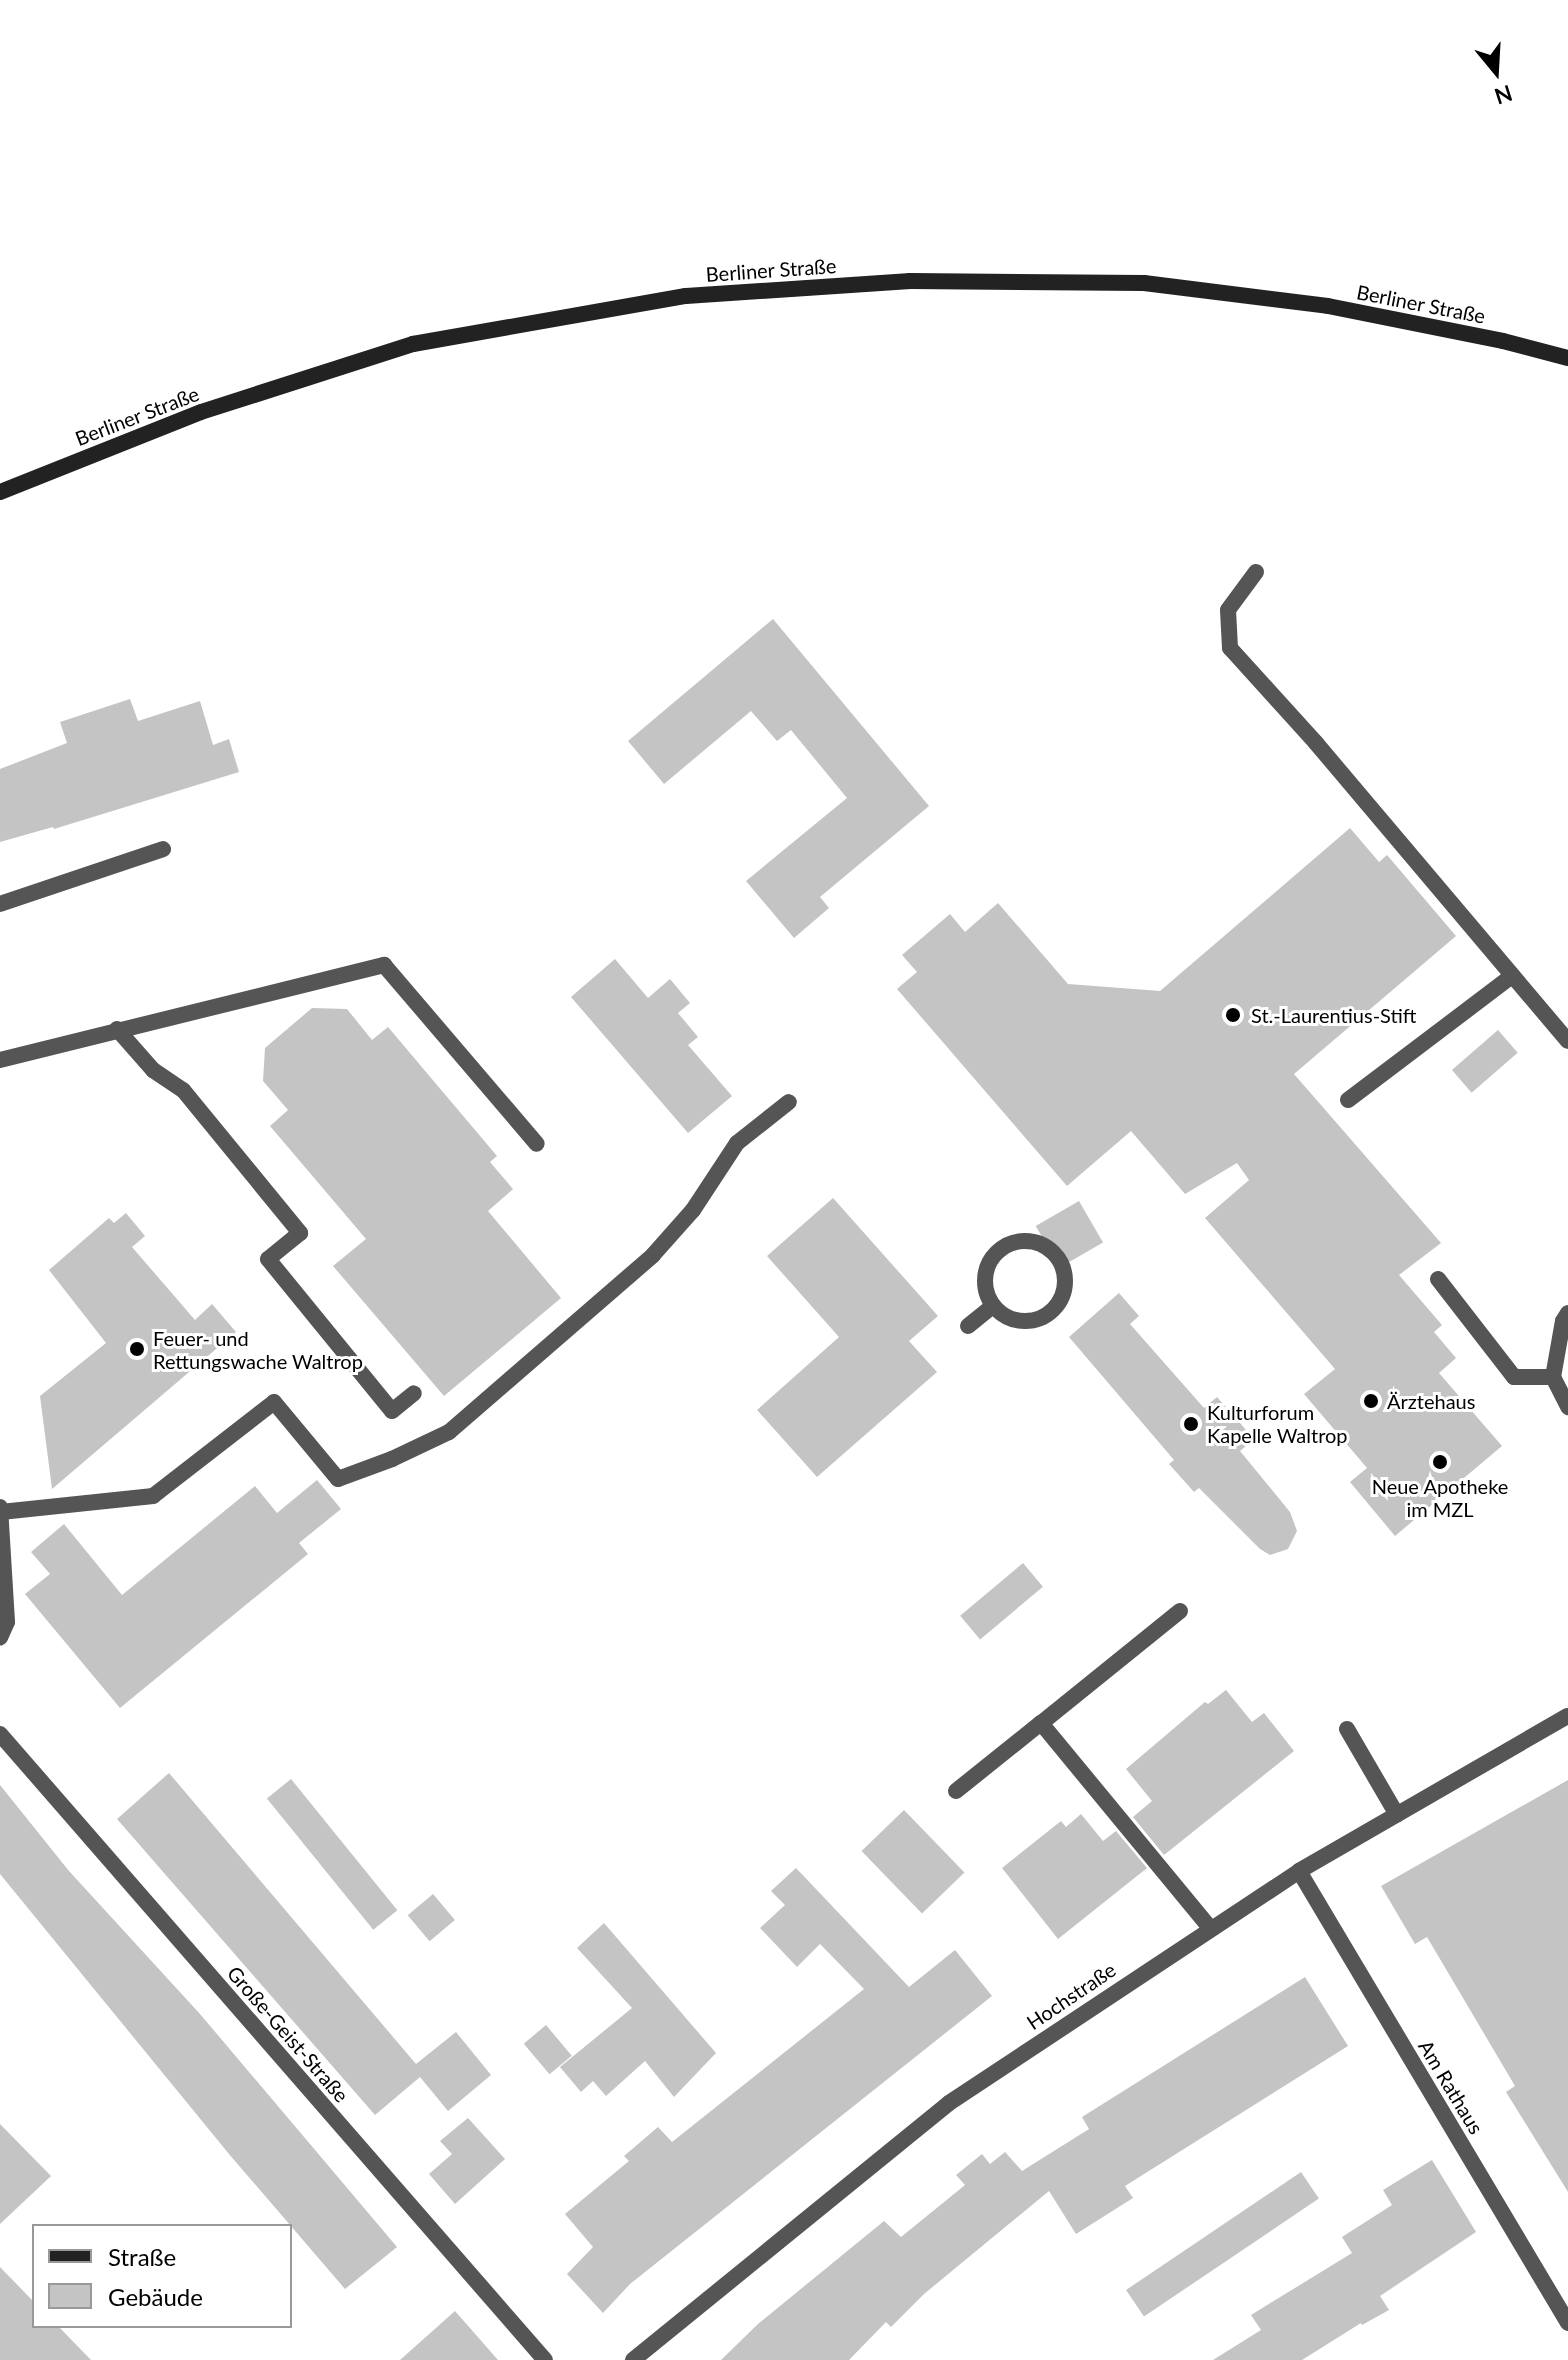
<!DOCTYPE html>
<html>
<head>
<meta charset="utf-8">
<style>
  body { margin:0 }
  #map { position:relative; width:1568px; height:2360px; overflow:hidden; background:#fff; font-family:Lato,sans-serif }
  div>[style] { position:absolute }
  [style*='--x'] { left:calc(var(--x)*1px); top:calc(var(--y)*1px); width:calc(var(--w)*1px); rotate:calc(var(--a)*1deg) }
  .building>* { inset:0; background:#c4c4c4; transform-origin:0 0 }
  .service>* { height:16px; margin:-8px; padding:0 8px; transform-origin:8px; border-radius:8px; background:#555 }
  .service>.ring { margin:-8px; padding:0; box-sizing:content-box; background:none; border:16px solid #555; border-radius:50% }
  .minor>* { height:16px; margin:-8px; padding:0 8px; transform-origin:8px; border-radius:8px; background:#555 }
  .secondary>* { height:16px; margin:-8px; padding:0 8px; transform-origin:8px; border-radius:8px; background:#222 }
  .dots>* { width:22px; height:22px; translate:-50% -50%; box-sizing:border-box; border:4px solid #fff; border-radius:50% }
  span { translate:-50% -50%; white-space:nowrap; text-align:center; line-height:1.15; -webkit-text-stroke:6px #fff; paint-order:stroke }
  .street-label { font-size:20px; color:#000 }
  .poi-label { font-size:20px; color:#000 }
  .left { translate:0 -50%; text-align:left }
  .legend { position:absolute; left:32px; top:2224px; width:260px; height:104px; box-sizing:border-box; background:#fff; border:2px solid #999; margin:0; padding:10px 14px; list-style:none; font-size:24px; color:#000 }
  .legend li { display:flex; align-items:center; gap:16px; height:40px }
  .legend b { width:40px; border:2px solid #999 }
  .north { position:absolute; left:1456px; top:32px; width:80px; height:80px; -webkit-text-stroke:6px #fff; paint-order:stroke; rotate:162deg; font-size:22px; font-weight:700; line-height:32px; text-align:center; color:#000 }
  .north::after { content:''; display:block; margin:auto; width:28px; height:36px; background:#000; clip-path:polygon(50% 0,100% 100%,50% 72%,0 100%) }
</style>
</head>
<body>
<div id="map">
  <div class="building">
    <div style="clip-path:polygon(773px 619px,929px 806px,820px 897px,829px 908px,794px 938px,746px 881px,847px 798px,791px 730px,777px 741px,751px 711px,664px 784px,628px 741px)"></div>
    <div style="clip-path:polygon(130px 699px,138px 721px,200px 701px,213px 745px,229px 739px,239px 772px,54px 829px,53px 827px,0 842px,0 769px,67px 743px,60px 722px)"></div>
    <div style="clip-path:polygon(1350px 828px,1379px 862px,1387px 855px,1456px 936px,1294px 1074px,1441px 1243px,1399px 1275px,1442px 1325px,1434px 1332px,1456px 1358px,1439px 1373px,1502px 1446px,1395px 1536px,1350px 1482px,1367px 1468px,1304px 1394px,1335px 1369px,1205px 1218px,1249px 1180px,1237px 1163px,1185px 1194px,1131px 1131px,1067px 1186px,897px 989px,917px 972px,902px 955px,950px 914px,965px 932px,998px 903px,1068px 984px,1160px 991px)"></div>
    <div style="clip-path:polygon(615px 959px,648px 998px,670px 979px,690px 1003px,678px 1013px,698px 1037px,688px 1045px,732px 1096px,688px 1133px,571px 997px)"></div>
    <div style="clip-path:polygon(312px 1008px,347px 1009px,372px 1040px,388px 1027px,497px 1156px,490px 1162px,513px 1189px,488px 1211px,561px 1298px,444px 1396px,333px 1266px,366px 1239px,270px 1126px,288px 1110px,263px 1081px,265px 1048px)"></div>
    <div style="left:1498px;top:1030px;width:30px;height:61px;rotate:49deg"></div>
    <div style="clip-path:polygon(833px 1198px,938px 1316px,909px 1341px,937px 1372px,817px 1477px,757px 1410px,839px 1337px,767px 1256px)"></div>
    <div style="left:1079px;top:1201px;width:48px;height:50px;rotate:60deg"></div>
    <div style="clip-path:polygon(126px 1213px,145px 1236px,132px 1247px,195px 1320px,212px 1304px,236px 1332px,52px 1489px,40px 1396px,106px 1343px,49px 1270px,109px 1218px,114px 1223px)"></div>
    <div style="clip-path:polygon(1119px 1293px,1139px 1316px,1130px 1324px,1204px 1408px,1217px 1397px,1254px 1439px,1240px 1451px,1290px 1512px,1297px 1531px,1288px 1549px,1270px 1555px,1260px 1549px,1199px 1488px,1194px 1492px,1169px 1464px,1174px 1460px,1069px 1337px)"></div>
    <div style="clip-path:polygon(317px 1480px,341px 1509px,299px 1543px,308px 1554px,120px 1708px,25px 1594px,50px 1574px,31px 1552px,64px 1524px,122px 1595px,255px 1486px,277px 1513px)"></div>
    <div style="left:1023px;top:1563px;width:31px;height:82px;rotate:50deg"></div>
    <div style="clip-path:polygon(1226px 1690px,1252px 1722px,1264px 1713px,1294px 1751px,1164px 1855px,1133px 1817px,1152px 1801px,1126px 1769px,1205px 1702px,1208px 1704px)"></div>
    <div style="clip-path:polygon(169px 1773px,416px 2064px,456px 2032px,491px 2075px,448px 2111px,420px 2077px,375px 2115px,117px 1819px)"></div>
    <div style="left:291px;top:1779px;width:169px;height:31px;rotate:51deg"></div>
    <div style="clip-path:polygon(1568px 1780px,1568px 2192px,1506px 2092px,1515px 2086px,1427px 1937px,1415px 1944px,1381px 1886px)"></div>
    <div style="clip-path:polygon(0 1785px,69px 1871px,200px 2014px,397px 2247px,345px 2289px,229px 2154px,0 1874px)"></div>
    <div style="left:904px;top:1810px;width:87px;height:59px;rotate:46deg"></div>
    <div style="clip-path:polygon(1081px 1814px,1103px 1841px,1116px 1831px,1147px 1868px,1058px 1939px,1002px 1868px,1061px 1821px,1066px 1827px)"></div>
    <div style="clip-path:polygon(796px 1868px,909px 1987px,955px 1950px,992px 1996px,630px 2284px,603px 2313px,567px 2274px,593px 2247px,565px 2214px,629px 2161px,624px 2156px,658px 2127px,672px 2142px,864px 1989px,820px 1944px,797px 1967px,760px 1928px,785px 1905px,771px 1891px)"></div>
    <div style="left:433px;top:1894px;width:34px;height:33px;rotate:50deg"></div>
    <div style="clip-path:polygon(604px 1923px,716px 2053px,674px 2097px,645px 2061px,606px 2096px,593px 2081px,581px 2092px,560px 2067px,632px 2008px,577px 1948px)"></div>
    <div style="clip-path:polygon(1305px 1977px,1348px 2046px,1125px 2186px,1133px 2198px,1076px 2234px,1049px 2191px,924px 2294px,891px 2327px,886px 2322px,849px 2360px,721px 2360px,758px 2324px,884px 2221px,901px 2237px,965px 2185px,956px 2175px,982px 2154px,990px 2164px,1005px 2152px,1022px 2171px,1089px 2129px,1082px 2117px)"></div>
    <div style="left:546px;top:2025px;width:40px;height:29px;rotate:50deg"></div>
    <div style="clip-path:polygon(468px 2118px,505px 2159px,455px 2204px,429px 2174px,452px 2154px,440px 2141px)"></div>
    <div style="clip-path:polygon(0 2124px,51px 2176px,0 2224px)"></div>
    <div style="clip-path:polygon(1432px 2160px,1476px 2232px,1380px 2296px,1389px 2310px,1362px 2325px,1361px 2323px,1302px 2360px,1213px 2360px,1261px 2330px,1251px 2315px,1352px 2253px,1342px 2237px,1392px 2205px,1383px 2190px)"></div>
    <div style="left:1301px;top:2172px;width:32px;height:211px;rotate:56deg"></div>
    <div style="clip-path:polygon(0 2267px,34px 2302px,34px 2326px,58px 2326px,91px 2360px,0 2360px)"></div>
    <div style="clip-path:polygon(455px 2311px,498px 2360px,400px 2360px)"></div>
  </div>
  <div class="service">
    <div style="--x:1256;--y:572;--w:47;--a:126.4"></div>
    <div style="--x:1228;--y:610;--w:38;--a:87"></div>
    <div style="--x:1230;--y:648;--w:128;--a:47.8"></div>
    <div style="--x:1316;--y:743;--w:390;--a:49.8"></div>
    <div style="--x:0;--y:904;--w:172;--a:-18.6"></div>
    <div style="--x:117;--y:1029;--w:55;--a:48.7"></div>
    <div style="--x:153;--y:1070;--w:36;--a:34"></div>
    <div style="--x:183;--y:1090;--w:185;--a:50.7"></div>
    <div style="--x:300;--y:1233;--w:41;--a:140.9"></div>
    <div style="--x:268;--y:1259;--w:196;--a:50.8"></div>
    <div style="--x:392;--y:1411;--w:28;--a:-39"></div>
    <div style="--x:0;--y:1060;--w:396;--a:-13.9"></div>
    <div style="--x:384;--y:965;--w:235;--a:49.5"></div>
    <div style="--x:1348;--y:1100;--w:206;--a:-37.1"></div>
    <div class="ring" style="left:985px;top:1241px;width:64px;height:64px"></div>
    <div style="--x:1438;--y:1279;--w:124;--a:52.2"></div>
    <div style="--x:1514;--y:1377;--w:39;--a:0"></div>
    <div style="--x:968;--y:1326;--w:32;--a:-39"></div>
    <div style="--x:1;--y:1512;--w:153;--a:-6"></div>
    <div style="--x:153;--y:1496;--w:153;--a:-37.8"></div>
    <div style="--x:274;--y:1402;--w:100;--a:50.3"></div>
    <div style="--x:338;--y:1479;--w:58;--a:-20.3"></div>
    <div style="--x:392;--y:1459;--w:63;--a:-25.3"></div>
    <div style="--x:449;--y:1432;--w:270;--a:-40.9"></div>
    <div style="--x:653;--y:1255;--w:60;--a:-48.4"></div>
    <div style="--x:693;--y:1210;--w:80;--a:-56.7"></div>
    <div style="--x:737;--y:1143;--w:66;--a:-38.3"></div>
    <div style="--x:1180;--y:1611;--w:179;--a:141.1"></div>
    <div style="--x:1041;--y:1723;--w:264;--a:50.5"></div>
    <div style="--x:1347;--y:1729;--w:99;--a:59.8"></div>
    <div style="--x:956;--y:1791;--w:109;--a:-38.7"></div>
  </div>
  <div class="minor">
    <div style="--x:1568;--y:1313;--w:9;--a:122"></div>
    <div style="--x:1563;--y:1321;--w:57;--a:100.1"></div>
    <div style="--x:1553;--y:1377;--w:34;--a:63"></div>
    <div style="--x:0;--y:1507;--w:115;--a:86.5"></div>
    <div style="--x:7;--y:1622;--w:17;--a:114"></div>
    <div style="--x:0;--y:1734;--w:830;--a:48.96"></div>
    <div style="--x:1299;--y:1871;--w:526;--a:59.24"></div>
    <div style="--x:633;--y:2360;--w:407;--a:-39.1"></div>
    <div style="--x:949;--y:2103;--w:420;--a:-33.5"></div>
    <div style="--x:1299;--y:1871;--w:310;--a:-30"></div>
  </div>
  <div class="secondary">
    <div style="--x:0;--y:492;--w:216;--a:-21.7"></div>
    <div style="--x:201;--y:412;--w:223;--a:-17.8"></div>
    <div style="--x:413;--y:344;--w:277;--a:-10"></div>
    <div style="--x:686;--y:296;--w:225;--a:-3.8"></div>
    <div style="--x:910;--y:281;--w:234;--a:0.5"></div>
    <div style="--x:1144;--y:283;--w:185;--a:7.1"></div>
    <div style="--x:1328;--y:306;--w:178;--a:11.3"></div>
    <div style="--x:1503;--y:341;--w:67;--a:14.7"></div>
  </div>
  <div class="dots">
    <div style="left:1233px;top:1015px;background:#000"></div>
    <div style="left:137px;top:1349px;background:#000"></div>
    <div style="left:1371px;top:1401px;background:#000"></div>
    <div style="left:1191px;top:1424px;background:#000"></div>
    <div style="left:1440px;top:1462px;background:#000"></div>
  </div>
  <div class="street-label">
    <span style="left:771px;top:270px;rotate:-4deg">Berliner Straße</span>
    <span style="left:1421px;top:304px;rotate:11deg">Berliner Straße</span>
    <span style="left:137px;top:416px;rotate:-21deg">Berliner Straße</span>
    <span style="left:1071px;top:1996px;rotate:-34deg">Hochstraße</span>
    <span style="left:288px;top:2034px;rotate:49deg">Große-Geist-Straße</span>
    <span style="left:1451px;top:2087px;rotate:59deg">Am Rathaus</span>
  </div>
  <div class="poi-label">
    <span class="left" style="left:1251px;top:1015px">St.-Laurentius-Stift</span>
    <span class="left" style="left:153px;top:1350px">Feuer- und<br>Rettungswache Waltrop</span>
    <span class="left" style="left:1387px;top:1401px">Ärztehaus</span>
    <span class="left" style="left:1207px;top:1424px">Kulturforum<br>Kapelle Waltrop</span>
    <span style="left:1440px;top:1498px">Neue Apotheke<br>im MZL</span>
  </div>
  <ul class="legend">
  <li><b style="height:10px;background:#222"></b>Straße</li>
  <li><b style="height:22px;background:#c4c4c4"></b>Gebäude</li>
  </ul>
  <div class="north">N</div>
</div>
</body>
</html>
